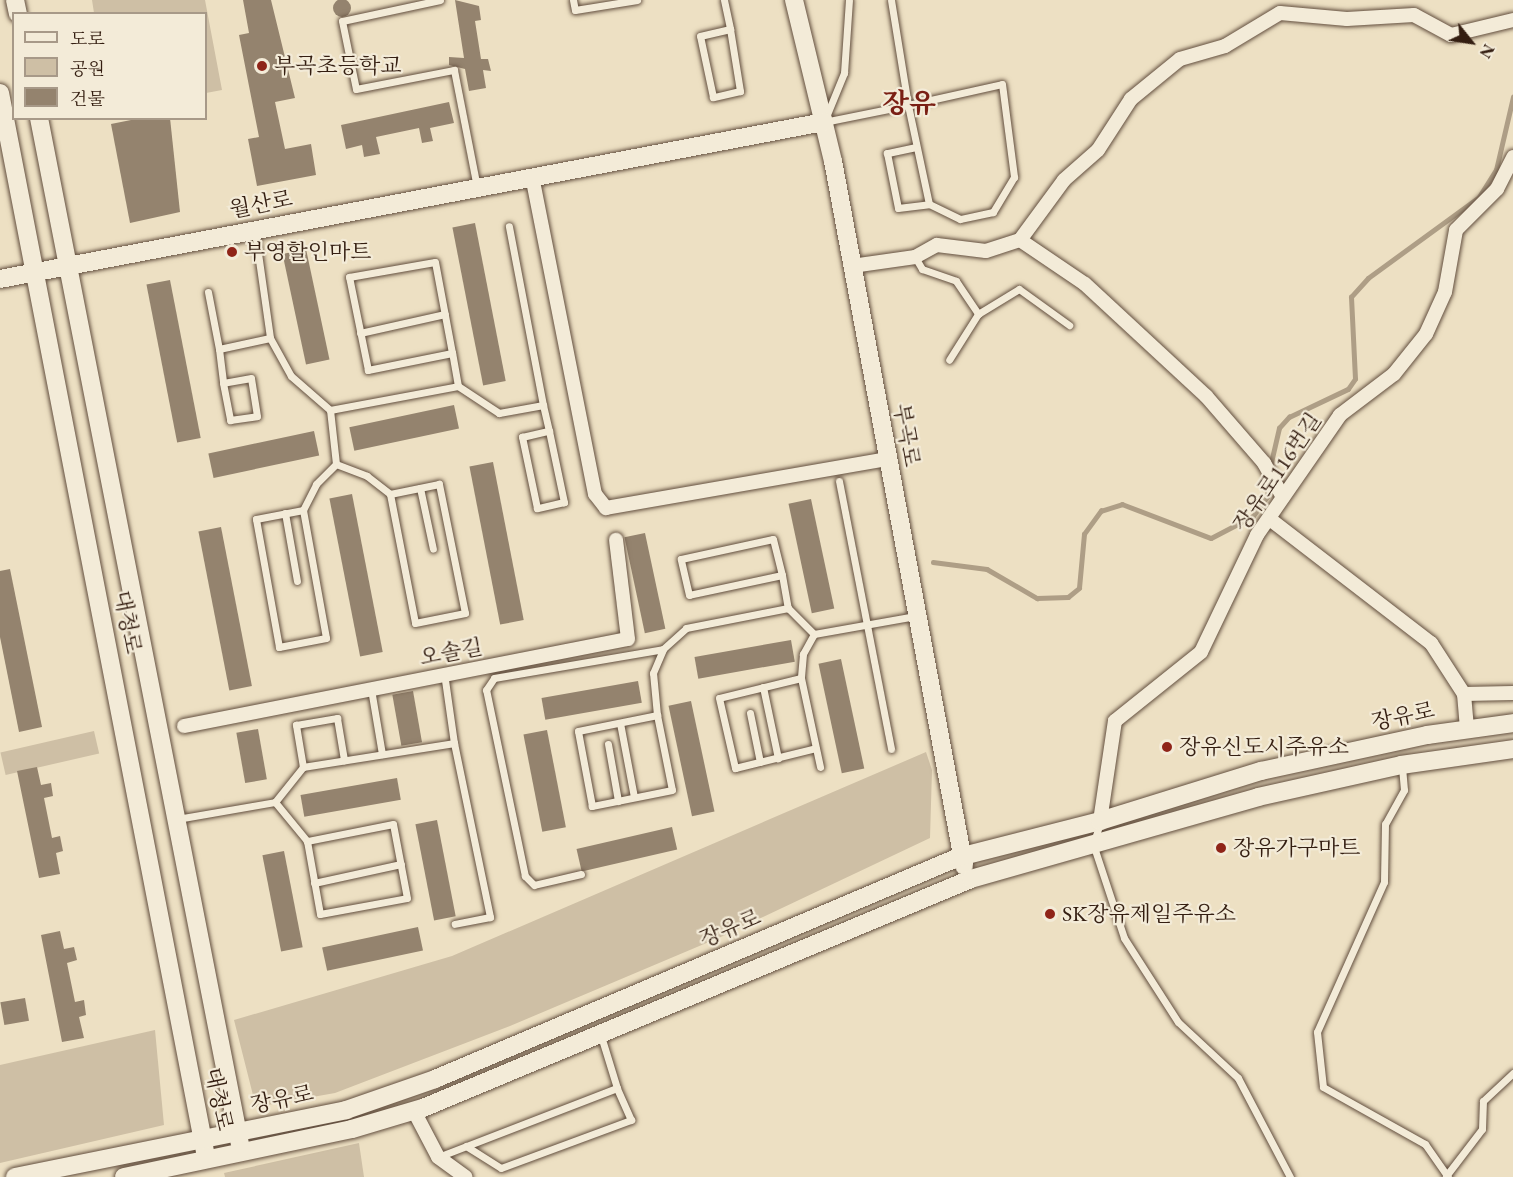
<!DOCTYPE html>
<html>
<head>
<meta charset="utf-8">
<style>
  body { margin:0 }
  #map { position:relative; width:1513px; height:1177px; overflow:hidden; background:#ede0c3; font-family:"EB Garamond","Noto Serif KR",serif }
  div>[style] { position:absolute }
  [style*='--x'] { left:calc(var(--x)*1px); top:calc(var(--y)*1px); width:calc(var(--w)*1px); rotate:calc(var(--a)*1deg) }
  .green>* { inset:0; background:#cebfa5; transform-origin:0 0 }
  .stream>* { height:4.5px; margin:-2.25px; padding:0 2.25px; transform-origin:2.25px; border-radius:2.25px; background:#ae9e86 }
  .building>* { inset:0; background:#94836e; transform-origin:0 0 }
  .round { border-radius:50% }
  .roads { filter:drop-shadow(0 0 2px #624e3e) drop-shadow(0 0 2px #624e3e) }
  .lane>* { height:7px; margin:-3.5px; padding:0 3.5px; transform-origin:3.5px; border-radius:3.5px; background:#f3ebd8 }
  .street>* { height:14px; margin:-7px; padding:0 7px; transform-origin:7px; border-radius:7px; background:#f3ebd8 }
  .secondary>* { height:18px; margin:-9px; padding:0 9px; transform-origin:9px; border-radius:9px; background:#f3ebd8 }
  .dots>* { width:16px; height:16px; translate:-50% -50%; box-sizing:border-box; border:3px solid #f3ebd8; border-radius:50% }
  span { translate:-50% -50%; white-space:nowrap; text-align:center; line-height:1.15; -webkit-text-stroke:4.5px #f3ebd8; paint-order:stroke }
  .poi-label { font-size:22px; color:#341e11 }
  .left { translate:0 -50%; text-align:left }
  .street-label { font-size:22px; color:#341e11 }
  .district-label { font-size:28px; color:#7a1f14; font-weight:700 }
  .legend { position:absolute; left:12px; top:12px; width:195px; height:108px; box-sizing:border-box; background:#f3ebd8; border:2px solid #a79988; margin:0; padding:8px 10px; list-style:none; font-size:18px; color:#341e11 }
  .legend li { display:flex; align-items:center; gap:12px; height:30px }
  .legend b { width:30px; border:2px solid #a79988 }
  .north { position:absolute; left:1441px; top:12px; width:60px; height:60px; -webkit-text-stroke:4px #f3ebd8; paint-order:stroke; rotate:120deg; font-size:16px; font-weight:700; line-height:24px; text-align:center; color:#341e11 }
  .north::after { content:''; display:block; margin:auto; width:21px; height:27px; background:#341e11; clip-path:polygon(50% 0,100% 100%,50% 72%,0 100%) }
</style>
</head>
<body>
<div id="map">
  <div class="green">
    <div style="clip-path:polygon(92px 0,205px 0,222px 90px,206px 93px,206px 14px,94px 13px)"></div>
    <div style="left:94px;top:731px;width:23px;height:96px;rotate:77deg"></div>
    <div style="clip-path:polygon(926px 752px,932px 770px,930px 838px,723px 936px,510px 1026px,335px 1093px,256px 1107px,234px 1020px,452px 956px)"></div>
    <div style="clip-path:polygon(155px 1030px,164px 1125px,0 1163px,0 1065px)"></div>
    <div style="clip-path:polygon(359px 1143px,364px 1177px,225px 1177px,224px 1173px)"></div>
  </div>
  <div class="stream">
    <div style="--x:1270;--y:467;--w:40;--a:-77"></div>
    <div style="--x:1279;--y:428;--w:15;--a:-48"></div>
    <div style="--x:1289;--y:417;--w:65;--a:-25.4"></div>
    <div style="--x:1348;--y:389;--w:12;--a:-55"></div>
    <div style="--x:1355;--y:379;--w:82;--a:-92.8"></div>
    <div style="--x:1351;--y:297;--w:25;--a:-48"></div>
    <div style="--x:1368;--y:278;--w:137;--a:-36.1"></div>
    <div style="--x:1479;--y:197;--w:32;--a:-58"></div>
    <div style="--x:1496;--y:170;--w:75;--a:-76.9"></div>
    <div style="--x:933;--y:562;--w:54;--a:7.4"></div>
    <div style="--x:987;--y:569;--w:58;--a:30.1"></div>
    <div style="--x:1037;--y:598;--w:31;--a:-2"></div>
    <div style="--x:1068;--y:597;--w:14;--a:-39"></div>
    <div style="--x:1079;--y:588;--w:54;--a:-84.7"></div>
    <div style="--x:1084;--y:534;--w:29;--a:-54"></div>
    <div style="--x:1101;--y:511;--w:22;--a:-18"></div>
    <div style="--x:1122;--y:504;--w:95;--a:20.9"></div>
    <div style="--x:1211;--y:538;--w:47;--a:-27.6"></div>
    <div style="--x:1253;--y:516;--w:24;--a:-54"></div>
    <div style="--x:1267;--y:497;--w:19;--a:-84"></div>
  </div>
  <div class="building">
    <div class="round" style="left:333px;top:-1px;width:18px;height:18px"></div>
    <div style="clip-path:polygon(243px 0,271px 0,295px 98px,275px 102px,285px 149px,311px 144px,316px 175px,257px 186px,248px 139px,259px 137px,239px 35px,249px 33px)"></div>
    <div style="clip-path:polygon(455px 0,479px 6px,481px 20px,475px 21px,481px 59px,488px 59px,491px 71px,483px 70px,486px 88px,469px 91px,465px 69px,449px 65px,449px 57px,464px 58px)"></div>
    <div style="clip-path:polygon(449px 102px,454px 123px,430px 128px,433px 141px,422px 143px,419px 128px,376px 137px,380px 154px,364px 157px,362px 145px,346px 149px,341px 125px)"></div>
    <div style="clip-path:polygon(141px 118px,170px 118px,180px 212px,130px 223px,111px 124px)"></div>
    <div style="left:475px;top:223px;width:161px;height:23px;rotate:79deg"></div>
    <div style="left:306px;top:249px;width:113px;height:24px;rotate:78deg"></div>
    <div style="left:170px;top:280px;width:161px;height:24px;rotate:79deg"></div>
    <div style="left:454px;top:405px;width:24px;height:107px;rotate:78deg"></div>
    <div style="left:314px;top:431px;width:25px;height:108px;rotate:78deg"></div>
    <div style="left:493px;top:462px;width:161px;height:24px;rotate:79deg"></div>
    <div style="left:352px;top:494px;width:161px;height:23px;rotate:79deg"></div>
    <div style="left:811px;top:499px;width:112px;height:23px;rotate:78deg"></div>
    <div style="left:221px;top:527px;width:162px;height:23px;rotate:79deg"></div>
    <div style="left:645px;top:533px;width:98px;height:21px;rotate:78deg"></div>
    <div style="clip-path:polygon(10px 569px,42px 727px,19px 732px,0 637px,0 571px)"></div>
    <div style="left:791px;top:640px;width:22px;height:98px;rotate:80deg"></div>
    <div style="left:841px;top:659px;width:112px;height:23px;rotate:78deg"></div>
    <div style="left:638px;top:681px;width:22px;height:98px;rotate:80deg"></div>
    <div style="left:413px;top:691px;width:52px;height:21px;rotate:80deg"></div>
    <div style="left:691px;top:701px;width:113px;height:23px;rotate:78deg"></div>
    <div style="left:258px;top:729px;width:51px;height:22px;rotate:80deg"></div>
    <div style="left:547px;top:730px;width:99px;height:24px;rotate:79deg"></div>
    <div style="clip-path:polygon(37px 767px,41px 785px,51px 783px,53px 796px,44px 798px,52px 838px,60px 836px,63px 851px,56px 853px,60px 874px,39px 878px,17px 771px)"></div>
    <div style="left:397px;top:778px;width:22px;height:98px;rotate:80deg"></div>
    <div style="left:437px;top:820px;width:98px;height:22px;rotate:79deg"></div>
    <div style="left:672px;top:827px;width:23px;height:98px;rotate:77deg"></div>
    <div style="left:284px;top:851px;width:98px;height:22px;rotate:79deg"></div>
    <div style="left:418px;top:927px;width:24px;height:98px;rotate:78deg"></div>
    <div style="clip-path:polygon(60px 931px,64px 949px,74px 947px,77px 960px,67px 963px,75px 1002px,84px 1000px,86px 1015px,79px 1017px,84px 1038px,62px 1042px,41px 935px)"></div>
    <div style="left:25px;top:998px;width:23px;height:25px;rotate:80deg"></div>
  </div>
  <div class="roads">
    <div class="lane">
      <div style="--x:440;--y:0;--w:100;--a:167.9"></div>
      <div style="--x:342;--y:21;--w:69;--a:78.4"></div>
      <div style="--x:356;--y:89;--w:100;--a:-11"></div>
      <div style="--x:454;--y:70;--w:119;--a:78.9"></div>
      <div style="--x:573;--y:0;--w:10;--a:79"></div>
      <div style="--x:575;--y:10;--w:63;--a:-9.2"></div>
      <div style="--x:724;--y:0;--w:30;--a:78"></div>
      <div style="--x:730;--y:29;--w:63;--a:80.8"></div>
      <div style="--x:740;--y:91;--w:28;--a:167"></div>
      <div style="--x:713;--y:97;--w:62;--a:-102"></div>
      <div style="--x:700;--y:36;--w:31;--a:-13"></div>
      <div style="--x:826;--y:117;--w:48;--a:-67.8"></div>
      <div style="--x:844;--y:73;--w:73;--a:-86.1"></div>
      <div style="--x:824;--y:122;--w:86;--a:-11.4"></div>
      <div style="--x:908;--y:105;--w:96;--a:-12.6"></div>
      <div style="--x:1002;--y:84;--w:94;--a:82.6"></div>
      <div style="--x:1014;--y:177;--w:41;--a:121"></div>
      <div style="--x:993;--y:212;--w:34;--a:168"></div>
      <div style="--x:960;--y:219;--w:34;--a:-154"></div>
      <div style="--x:929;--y:204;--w:101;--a:-102"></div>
      <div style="--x:908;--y:105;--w:106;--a:-99.2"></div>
      <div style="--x:916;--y:147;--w:30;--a:168"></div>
      <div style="--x:887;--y:153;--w:56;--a:78.7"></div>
      <div style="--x:898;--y:208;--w:31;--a:-7"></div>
      <div style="--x:255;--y:232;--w:107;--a:81.9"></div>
      <div style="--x:270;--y:338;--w:43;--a:61.1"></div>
      <div style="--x:291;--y:376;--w:52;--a:41.1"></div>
      <div style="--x:330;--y:410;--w:130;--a:-10.6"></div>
      <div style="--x:458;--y:386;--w:34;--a:-100"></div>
      <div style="--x:915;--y:257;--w:14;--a:60"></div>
      <div style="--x:922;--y:269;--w:36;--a:19"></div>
      <div style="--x:956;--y:281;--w:40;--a:56"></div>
      <div style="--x:978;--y:314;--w:54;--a:122.2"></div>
      <div style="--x:435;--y:262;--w:93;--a:79.4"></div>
      <div style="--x:452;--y:353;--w:86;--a:168.6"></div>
      <div style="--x:368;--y:370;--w:95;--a:-101.5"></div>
      <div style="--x:349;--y:277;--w:87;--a:-9.9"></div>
      <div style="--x:208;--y:292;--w:58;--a:79.1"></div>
      <div style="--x:219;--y:349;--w:52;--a:-12.2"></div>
      <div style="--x:978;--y:314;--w:48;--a:-31.4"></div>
      <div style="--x:1019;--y:289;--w:62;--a:35.8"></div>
      <div style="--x:360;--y:333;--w:87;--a:-12.6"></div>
      <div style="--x:219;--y:349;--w:34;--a:83"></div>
      <div style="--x:223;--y:383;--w:38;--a:79"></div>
      <div style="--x:230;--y:420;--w:27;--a:-8"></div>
      <div style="--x:257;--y:416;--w:38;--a:-99"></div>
      <div style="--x:251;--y:378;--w:28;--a:170"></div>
      <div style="--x:458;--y:386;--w:49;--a:33.4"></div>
      <div style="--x:499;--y:413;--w:45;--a:-10.3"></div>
      <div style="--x:543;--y:405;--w:182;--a:-100.8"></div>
      <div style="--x:543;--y:405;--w:27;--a:77"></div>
      <div style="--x:549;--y:431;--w:73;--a:78.1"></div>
      <div style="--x:564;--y:502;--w:28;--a:167"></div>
      <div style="--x:537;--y:508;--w:73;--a:-101.9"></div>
      <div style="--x:522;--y:437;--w:28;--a:-13"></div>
      <div style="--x:336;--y:464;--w:33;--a:21"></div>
      <div style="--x:367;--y:476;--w:29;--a:38"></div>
      <div style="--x:390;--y:494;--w:131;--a:79"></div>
      <div style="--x:415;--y:623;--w:51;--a:-11.3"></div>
      <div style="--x:465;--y:613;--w:132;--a:-101.4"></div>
      <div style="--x:439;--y:484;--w:50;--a:168.5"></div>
      <div style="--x:839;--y:481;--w:273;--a:79"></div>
      <div style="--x:420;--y:488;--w:62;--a:78"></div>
      <div style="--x:303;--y:510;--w:130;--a:79.8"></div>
      <div style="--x:326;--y:638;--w:48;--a:169.2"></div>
      <div style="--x:279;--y:647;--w:130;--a:-100.2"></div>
      <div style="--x:256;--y:519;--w:48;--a:-10.8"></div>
      <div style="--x:303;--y:510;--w:29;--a:-63"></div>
      <div style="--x:316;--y:484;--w:28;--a:-45"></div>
      <div style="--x:336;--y:464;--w:54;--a:-96.3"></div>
      <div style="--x:285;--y:513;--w:69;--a:80"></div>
      <div style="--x:782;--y:575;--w:95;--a:167.9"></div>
      <div style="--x:689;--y:595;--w:37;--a:-103"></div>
      <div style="--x:681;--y:559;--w:94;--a:-12.3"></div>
      <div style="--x:773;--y:539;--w:37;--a:76"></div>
      <div style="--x:782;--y:575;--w:34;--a:80"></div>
      <div style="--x:814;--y:634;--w:23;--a:119"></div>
      <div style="--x:803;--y:654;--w:24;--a:95"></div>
      <div style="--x:801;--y:678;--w:91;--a:77.9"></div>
      <div style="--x:801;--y:678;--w:84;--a:166.3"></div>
      <div style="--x:719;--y:698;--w:72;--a:77.1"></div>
      <div style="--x:735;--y:768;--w:83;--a:-13.9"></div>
      <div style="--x:445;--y:680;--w:64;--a:81.9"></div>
      <div style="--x:763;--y:687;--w:73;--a:78.1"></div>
      <div style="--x:372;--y:695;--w:60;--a:80.4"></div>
      <div style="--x:750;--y:713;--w:50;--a:78.5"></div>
      <div style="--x:657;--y:715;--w:76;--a:78.7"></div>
      <div style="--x:672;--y:790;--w:82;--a:168.7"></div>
      <div style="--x:592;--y:806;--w:76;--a:-100.6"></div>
      <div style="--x:578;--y:731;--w:81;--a:-11.4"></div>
      <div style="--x:657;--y:715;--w:42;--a:-95.4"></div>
      <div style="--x:653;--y:673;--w:26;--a:-67"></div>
      <div style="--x:620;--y:723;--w:75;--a:79.3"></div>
      <div style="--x:608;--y:744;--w:58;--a:80"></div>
      <div style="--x:303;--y:767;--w:43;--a:-99.5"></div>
      <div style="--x:296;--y:725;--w:42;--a:-9.7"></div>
      <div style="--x:337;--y:718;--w:43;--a:80.5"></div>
      <div style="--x:1402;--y:767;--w:23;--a:85"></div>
      <div style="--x:1404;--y:790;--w:39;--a:119"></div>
      <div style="--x:1385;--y:824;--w:58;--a:91"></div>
      <div style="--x:1384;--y:882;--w:164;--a:114.1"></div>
      <div style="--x:1317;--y:1032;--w:55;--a:83.8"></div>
      <div style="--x:1323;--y:1087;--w:117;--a:29.2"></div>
      <div style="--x:1425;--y:1144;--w:40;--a:55.1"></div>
      <div style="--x:275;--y:802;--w:45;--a:-51.3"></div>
      <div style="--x:303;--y:767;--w:153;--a:-9"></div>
      <div style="--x:454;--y:743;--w:178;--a:78.3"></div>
      <div style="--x:490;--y:917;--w:36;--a:169"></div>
      <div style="--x:177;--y:819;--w:99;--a:-9.8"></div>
      <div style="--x:275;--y:802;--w:50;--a:50.6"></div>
      <div style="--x:307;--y:841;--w:74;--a:79.9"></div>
      <div style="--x:320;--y:914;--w:88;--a:-10.4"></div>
      <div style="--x:407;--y:898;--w:75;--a:-100.7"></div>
      <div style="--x:393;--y:824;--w:88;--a:168.8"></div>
      <div style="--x:1100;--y:823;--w:22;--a:108"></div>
      <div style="--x:1093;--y:844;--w:99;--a:71.7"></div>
      <div style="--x:1124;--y:938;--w:100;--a:57.3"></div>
      <div style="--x:1178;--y:1022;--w:82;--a:43"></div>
      <div style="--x:1238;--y:1078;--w:112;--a:62.3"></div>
      <div style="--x:581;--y:874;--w:48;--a:166.8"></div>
      <div style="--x:534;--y:885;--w:13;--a:-135"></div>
      <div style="--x:525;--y:876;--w:190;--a:-101.8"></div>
      <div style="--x:486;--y:690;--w:14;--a:-56"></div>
      <div style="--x:494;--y:678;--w:171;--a:-9.7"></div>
      <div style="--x:663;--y:649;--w:31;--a:-42"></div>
      <div style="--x:686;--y:628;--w:104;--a:-11.1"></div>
      <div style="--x:788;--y:608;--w:37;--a:45"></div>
      <div style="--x:814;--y:634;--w:103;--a:-10.1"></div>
      <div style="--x:314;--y:883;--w:89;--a:-12.3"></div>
      <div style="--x:466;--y:1146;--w:41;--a:32.2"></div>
      <div style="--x:501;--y:1168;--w:139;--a:-20.3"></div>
      <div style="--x:631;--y:1120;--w:35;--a:-114"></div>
      <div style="--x:438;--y:1157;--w:192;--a:-21.1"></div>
      <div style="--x:617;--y:1088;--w:54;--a:-107.1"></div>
      <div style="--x:1446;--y:1176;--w:59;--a:-52.5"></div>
      <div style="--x:1482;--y:1129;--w:28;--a:-88"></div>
      <div style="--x:1483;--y:1101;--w:41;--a:-43"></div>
    </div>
    <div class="street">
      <div style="--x:532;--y:176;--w:324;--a:78.8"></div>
      <div style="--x:595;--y:494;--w:18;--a:52"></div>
      <div style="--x:606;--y:508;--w:285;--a:-9.9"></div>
      <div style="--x:1020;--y:240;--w:78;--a:34.1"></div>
      <div style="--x:1085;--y:284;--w:165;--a:42.8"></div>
      <div style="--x:1206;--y:396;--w:89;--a:49.1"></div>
      <div style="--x:1264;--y:463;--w:39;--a:61"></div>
      <div style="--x:852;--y:266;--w:64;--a:-8.1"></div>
      <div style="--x:915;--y:257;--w:25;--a:-29"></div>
      <div style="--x:937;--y:245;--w:49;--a:7"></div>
      <div style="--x:986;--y:251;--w:36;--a:-18"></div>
      <div style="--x:1020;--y:240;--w:74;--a:-53.7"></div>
      <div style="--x:1064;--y:180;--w:45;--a:-41.4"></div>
      <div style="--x:1098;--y:150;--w:61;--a:-57.1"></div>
      <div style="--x:1131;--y:99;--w:63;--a:-39.2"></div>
      <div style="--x:1180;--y:59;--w:47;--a:-16.1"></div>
      <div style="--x:1225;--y:46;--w:64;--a:-31"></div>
      <div style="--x:1280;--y:13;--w:67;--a:5.1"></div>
      <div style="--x:1347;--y:19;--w:67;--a:-3.4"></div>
      <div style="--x:1414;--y:15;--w:42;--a:28.4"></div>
      <div style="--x:1451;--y:35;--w:64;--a:-13.6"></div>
      <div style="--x:1271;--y:520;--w:202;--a:37.6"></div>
      <div style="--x:1431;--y:643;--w:61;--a:57.1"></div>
      <div style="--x:1464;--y:694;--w:34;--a:85"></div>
      <div style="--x:1464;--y:694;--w:49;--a:-1.2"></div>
      <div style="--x:184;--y:726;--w:452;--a:-11.1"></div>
      <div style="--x:628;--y:639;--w:100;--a:-96.9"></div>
      <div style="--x:1100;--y:821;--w:101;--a:-81.5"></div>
      <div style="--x:1115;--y:721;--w:110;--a:-38.7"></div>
      <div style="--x:1201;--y:652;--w:130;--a:-64.4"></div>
      <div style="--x:1257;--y:535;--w:146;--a:-55.3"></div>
      <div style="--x:1340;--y:415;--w:68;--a:-37.2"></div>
      <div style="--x:1394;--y:374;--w:51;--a:-51.3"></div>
      <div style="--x:1426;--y:334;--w:46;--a:-65.7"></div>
      <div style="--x:1445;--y:292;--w:63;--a:-79.9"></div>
      <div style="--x:1456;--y:230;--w:58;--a:-45"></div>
      <div style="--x:1497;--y:189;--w:36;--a:-63"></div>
      <div style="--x:414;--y:1111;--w:52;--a:62.4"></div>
      <div style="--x:438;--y:1157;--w:34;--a:36"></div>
    </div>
    <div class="secondary">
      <div style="--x:15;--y:0;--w:14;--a:78"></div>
      <div style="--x:794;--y:0;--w:166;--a:76.4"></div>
      <div style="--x:833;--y:161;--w:717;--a:79.47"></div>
      <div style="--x:0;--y:93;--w:1079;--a:79.04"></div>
      <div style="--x:39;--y:118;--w:1046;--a:78.92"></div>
      <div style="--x:0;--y:279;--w:839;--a:-10.79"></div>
      <div style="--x:15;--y:1177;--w:338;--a:-11.4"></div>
      <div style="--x:346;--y:1110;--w:94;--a:-19.2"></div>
      <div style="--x:435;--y:1079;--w:569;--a:-22.96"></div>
      <div style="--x:959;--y:857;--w:146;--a:-14.3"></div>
      <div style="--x:1100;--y:821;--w:169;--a:-17.3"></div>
      <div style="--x:1261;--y:771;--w:170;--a:-12.2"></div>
      <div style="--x:1427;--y:735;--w:87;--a:-7.9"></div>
      <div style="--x:124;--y:1177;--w:233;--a:-11.9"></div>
      <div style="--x:352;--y:1129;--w:74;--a:-16.5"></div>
      <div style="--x:423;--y:1108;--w:594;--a:-22.68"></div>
      <div style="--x:971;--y:879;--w:298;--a:-15.9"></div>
      <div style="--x:1258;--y:797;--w:147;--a:-12.6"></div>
      <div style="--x:1401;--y:765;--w:113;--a:-8.1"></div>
    </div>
  </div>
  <div class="dots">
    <div style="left:262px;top:66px;background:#8f2418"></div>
    <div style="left:232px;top:252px;background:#8f2418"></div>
    <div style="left:1167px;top:747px;background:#8f2418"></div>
    <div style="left:1221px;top:848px;background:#8f2418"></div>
    <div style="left:1050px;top:914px;background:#8f2418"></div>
  </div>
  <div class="poi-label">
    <span class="left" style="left:274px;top:66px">부곡초등학교</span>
    <span class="left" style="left:244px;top:252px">부영할인마트</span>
    <span class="left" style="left:1179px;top:747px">장유신도시주유소</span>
    <span class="left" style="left:1233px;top:848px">장유가구마트</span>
    <span class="left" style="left:1062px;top:914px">SK장유제일주유소</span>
  </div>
  <div class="street-label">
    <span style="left:261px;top:204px;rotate:-11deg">월산로</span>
    <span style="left:907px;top:435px;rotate:80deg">부곡로</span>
    <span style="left:1277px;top:472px;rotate:-56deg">장유로116번길</span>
    <span style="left:128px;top:622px;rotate:79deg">대청로</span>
    <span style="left:451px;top:652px;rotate:-11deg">오솔길</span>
    <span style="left:1403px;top:716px;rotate:-12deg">장유로</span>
    <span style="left:730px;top:928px;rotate:-23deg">장유로</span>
    <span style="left:219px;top:1099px;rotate:78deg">대청로</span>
    <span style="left:282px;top:1099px;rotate:-12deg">장유로</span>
  </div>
  <div class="district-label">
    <span style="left:909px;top:103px">장유</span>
  </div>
  <ul class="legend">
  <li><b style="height:8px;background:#f3ebd8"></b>도로</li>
  <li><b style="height:16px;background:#cebfa5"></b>공원</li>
  <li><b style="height:16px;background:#94836e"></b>건물</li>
  </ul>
  <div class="north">N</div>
</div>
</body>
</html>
